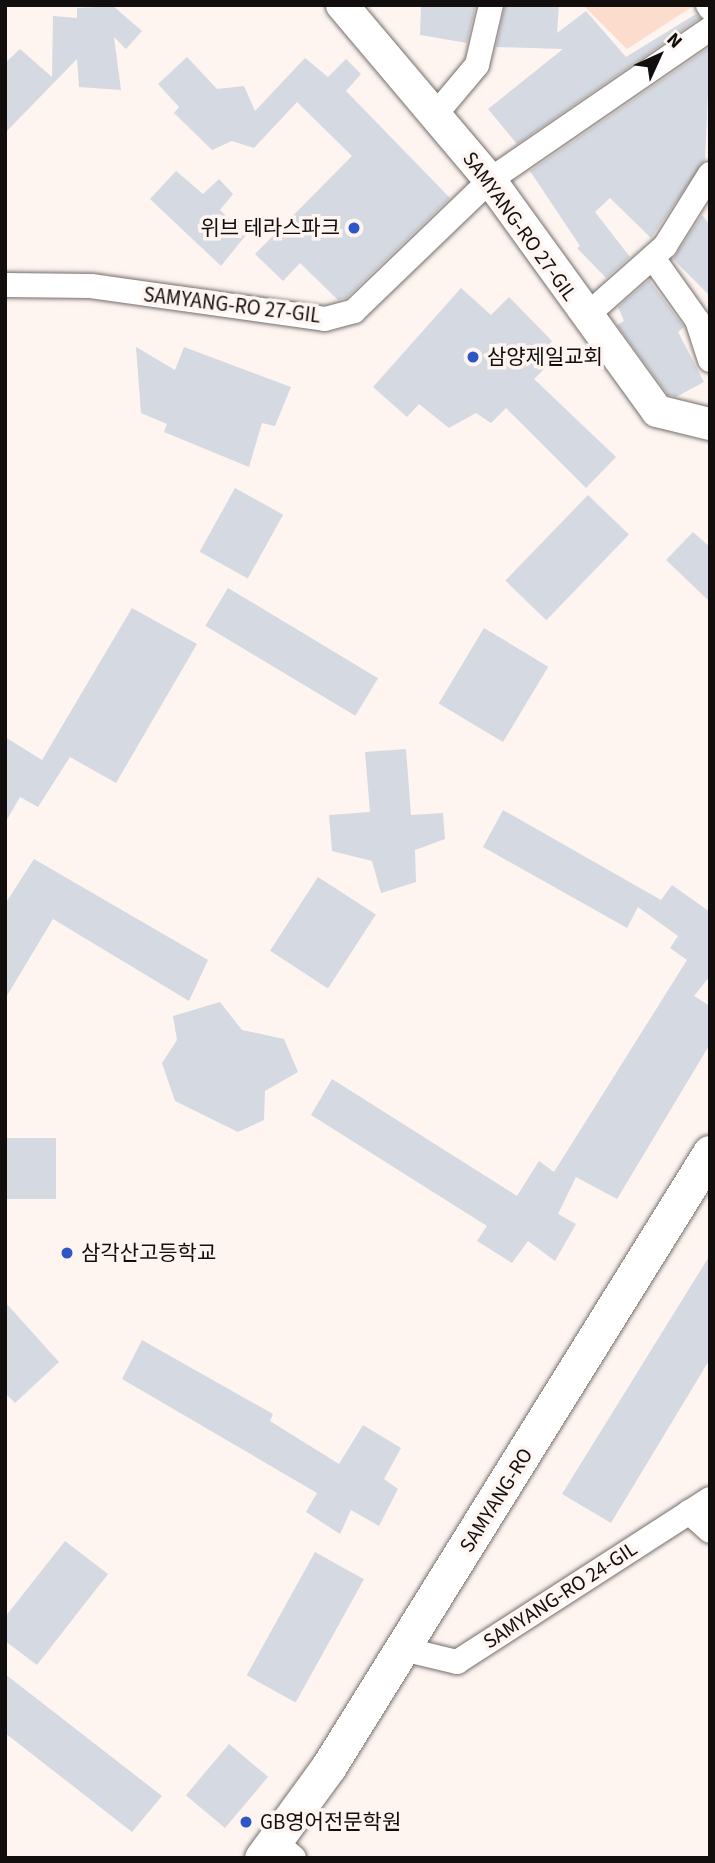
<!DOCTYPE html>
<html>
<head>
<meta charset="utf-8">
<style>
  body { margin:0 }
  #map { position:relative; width:715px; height:1863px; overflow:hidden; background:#fef5f1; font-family:"Source Sans 3","Noto Sans KR",sans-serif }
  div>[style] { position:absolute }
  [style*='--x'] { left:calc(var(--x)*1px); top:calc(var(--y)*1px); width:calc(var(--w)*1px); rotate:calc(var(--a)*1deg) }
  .green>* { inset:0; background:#fcdccd }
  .building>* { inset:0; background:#d5d9e1; transform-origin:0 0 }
  .roads { filter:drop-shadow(0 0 2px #766f6b) drop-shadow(0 0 2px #766f6b) }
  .minor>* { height:24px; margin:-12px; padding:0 12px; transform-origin:12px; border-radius:12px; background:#fff }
  .tertiary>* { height:32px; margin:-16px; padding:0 16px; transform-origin:16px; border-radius:16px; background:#fff }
  .secondary>* { height:35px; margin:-17.5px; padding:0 17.5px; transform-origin:17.5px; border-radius:17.5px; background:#fff }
  .dots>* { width:19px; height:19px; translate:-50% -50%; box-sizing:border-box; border:4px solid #fef5f1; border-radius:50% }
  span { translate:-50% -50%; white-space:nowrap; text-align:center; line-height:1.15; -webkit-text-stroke:7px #fef5f1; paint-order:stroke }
  .street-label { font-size:21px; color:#110e0d }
  .poi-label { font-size:21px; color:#110e0d }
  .right { translate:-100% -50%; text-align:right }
  .left { translate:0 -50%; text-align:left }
  .frame { position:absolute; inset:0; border:7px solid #110e0d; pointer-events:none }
  .north { position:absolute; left:624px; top:21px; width:70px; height:70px; -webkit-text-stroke:5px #fef5f1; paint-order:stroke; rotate:45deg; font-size:19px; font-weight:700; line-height:28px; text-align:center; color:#110e0d }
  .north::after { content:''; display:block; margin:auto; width:24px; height:32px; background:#110e0d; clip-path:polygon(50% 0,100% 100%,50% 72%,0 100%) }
</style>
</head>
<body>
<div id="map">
  <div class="green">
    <div style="clip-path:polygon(583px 5px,695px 5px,627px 49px)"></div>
  </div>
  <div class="building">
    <div style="clip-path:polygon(421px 5px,476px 5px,467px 43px,420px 35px)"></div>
    <div style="clip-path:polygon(505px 5px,559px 5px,557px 33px,586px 11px,626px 57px,696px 14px,700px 18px,517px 144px,488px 109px,563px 49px,496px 47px)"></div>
    <div style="clip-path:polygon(113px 6px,142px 31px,126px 49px,114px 37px,121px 90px,79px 87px,77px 59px,5px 133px,5px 63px,20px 49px,52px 77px,53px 16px,77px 18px,77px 8px)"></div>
    <div style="clip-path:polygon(710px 47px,705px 160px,651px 238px,610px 198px,595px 212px,630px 257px,606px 278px,577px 248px,580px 246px,530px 171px)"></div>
    <div style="clip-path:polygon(187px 57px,217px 89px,244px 86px,255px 111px,305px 58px,328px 77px,346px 59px,361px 74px,346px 91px,450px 198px,346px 298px,338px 300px,300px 263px,283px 281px,255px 254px,352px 156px,297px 102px,254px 148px,232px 141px,212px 150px,174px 113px,179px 107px,158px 84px)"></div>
    <div style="clip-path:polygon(176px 171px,203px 194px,219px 179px,233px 194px,220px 210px,246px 235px,221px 266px,150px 199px)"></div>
    <div style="clip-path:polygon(702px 215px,710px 225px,710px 296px,673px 259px)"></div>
    <div style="clip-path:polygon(649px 280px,684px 327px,678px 332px,704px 382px,676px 397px,668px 395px,617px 325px,624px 321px,618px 307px)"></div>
    <div style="clip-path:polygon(461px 288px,491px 315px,509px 297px,552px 341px,542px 353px,552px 361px,534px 379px,616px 457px,586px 488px,506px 408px,491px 423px,476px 413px,449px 428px,419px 404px,407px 417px,373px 387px)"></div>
    <div style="clip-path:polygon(136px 347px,175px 370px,184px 347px,291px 387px,275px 426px,262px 423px,249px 467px,164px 432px,167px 424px,141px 413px)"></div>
    <div style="left:235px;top:488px;width:55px;height:73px;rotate:29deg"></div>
    <div style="left:588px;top:495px;width:57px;height:119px;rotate:44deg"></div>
    <div style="clip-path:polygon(693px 532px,710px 547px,710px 602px,666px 560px)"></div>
    <div style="left:228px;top:588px;width:175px;height:44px;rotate:31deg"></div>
    <div style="clip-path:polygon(132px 608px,197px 644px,116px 783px,70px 757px,38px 807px,20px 797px,5px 823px,5px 737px,42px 760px)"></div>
    <div style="left:484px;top:628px;width:75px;height:88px;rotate:31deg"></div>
    <div style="clip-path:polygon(406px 749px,411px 815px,443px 813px,445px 839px,415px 850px,416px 882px,381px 893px,372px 861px,332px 851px,329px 815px,370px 812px,365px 752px)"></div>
    <div style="clip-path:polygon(503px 810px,661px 900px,672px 885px,710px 912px,710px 976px,694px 996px,710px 1006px,710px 1044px,617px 1199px,576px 1177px,558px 1214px,576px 1224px,555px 1261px,528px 1241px,512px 1263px,477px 1241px,487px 1226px,311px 1115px,332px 1079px,517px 1196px,539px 1161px,554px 1172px,687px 960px,670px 948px,678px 936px,638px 907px,627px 928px,483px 847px)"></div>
    <div style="clip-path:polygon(34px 859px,208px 960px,189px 1001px,53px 919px,5px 999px,5px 904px)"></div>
    <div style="left:318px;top:877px;width:69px;height:88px;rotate:33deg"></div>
    <div style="clip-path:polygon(220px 1002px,242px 1030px,284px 1039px,298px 1072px,265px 1091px,264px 1120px,238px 1132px,175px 1101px,162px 1063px,177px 1040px,173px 1016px)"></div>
    <div style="left:5px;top:1138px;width:51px;height:61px"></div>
    <div style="clip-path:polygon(710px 1255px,710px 1359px,611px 1523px,562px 1494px)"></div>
    <div style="clip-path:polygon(5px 1302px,59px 1362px,15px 1403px,5px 1393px)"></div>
    <div style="clip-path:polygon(142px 1340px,273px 1414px,270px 1421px,339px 1464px,363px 1425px,401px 1448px,384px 1479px,398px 1489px,379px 1526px,351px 1510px,340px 1534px,306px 1512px,317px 1493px,122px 1379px)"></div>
    <div style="clip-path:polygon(65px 1541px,108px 1574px,37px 1665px,5px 1641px,5px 1617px)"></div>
    <div style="left:315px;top:1552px;width:56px;height:141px;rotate:29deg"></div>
    <div style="clip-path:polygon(5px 1674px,162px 1796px,132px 1832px,5px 1733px)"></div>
    <div style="left:229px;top:1744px;width:51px;height:67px;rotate:40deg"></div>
  </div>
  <div class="roads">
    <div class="minor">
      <div style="--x:708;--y:5;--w:4;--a:56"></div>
      <div style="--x:435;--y:115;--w:65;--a:-50"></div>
      <div style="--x:477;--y:65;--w:62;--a:-76.9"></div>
      <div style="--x:653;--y:258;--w:76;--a:54.6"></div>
      <div style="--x:697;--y:320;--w:42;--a:72"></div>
      <div style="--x:5;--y:285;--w:86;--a:0.7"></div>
      <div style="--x:91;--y:286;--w:236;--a:8"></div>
      <div style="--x:325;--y:319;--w:30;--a:-15"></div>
      <div style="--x:354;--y:311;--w:189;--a:-43.9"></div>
      <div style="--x:490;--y:180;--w:267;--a:-34.5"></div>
      <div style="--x:586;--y:316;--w:106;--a:-41.5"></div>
      <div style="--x:665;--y:246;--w:85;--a:-58"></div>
      <div style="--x:689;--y:1512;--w:28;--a:42"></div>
      <div style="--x:403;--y:1649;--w:56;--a:13.5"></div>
      <div style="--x:457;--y:1662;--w:301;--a:-32.8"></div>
      <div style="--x:274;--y:1841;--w:26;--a:40"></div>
    </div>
    <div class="tertiary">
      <div style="--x:342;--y:5;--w:229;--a:49.8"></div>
      <div style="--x:490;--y:180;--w:285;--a:54.1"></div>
      <div style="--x:657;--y:411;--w:55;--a:13.8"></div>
    </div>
    <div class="secondary">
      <div style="--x:262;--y:1858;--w:114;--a:-53.9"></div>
      <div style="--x:329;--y:1766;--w:722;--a:-58.14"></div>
    </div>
  </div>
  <div class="dots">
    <div style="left:354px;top:228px;background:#2f56c6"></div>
    <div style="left:473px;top:357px;background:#2f56c6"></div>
    <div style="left:67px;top:1253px;background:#2f56c6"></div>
    <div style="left:246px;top:1822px;background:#2f56c6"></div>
  </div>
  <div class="street-label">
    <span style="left:520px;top:226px;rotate:54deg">SAMYANG-RO 27-GIL</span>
    <span style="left:232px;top:305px;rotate:7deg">SAMYANG-RO 27-GIL</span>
    <span style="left:496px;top:1500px;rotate:-58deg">SAMYANG-RO</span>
    <span style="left:560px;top:1595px;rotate:-33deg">SAMYANG-RO 24-GIL</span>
  </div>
  <div class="poi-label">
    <span class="right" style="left:340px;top:228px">위브 테라스파크</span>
    <span class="left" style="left:487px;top:357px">삼양제일교회</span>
    <span class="left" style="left:81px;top:1253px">삼각산고등학교</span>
    <span class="left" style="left:260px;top:1822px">GB영어전문학원</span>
  </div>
  <div class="frame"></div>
  <div class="north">N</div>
</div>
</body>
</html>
